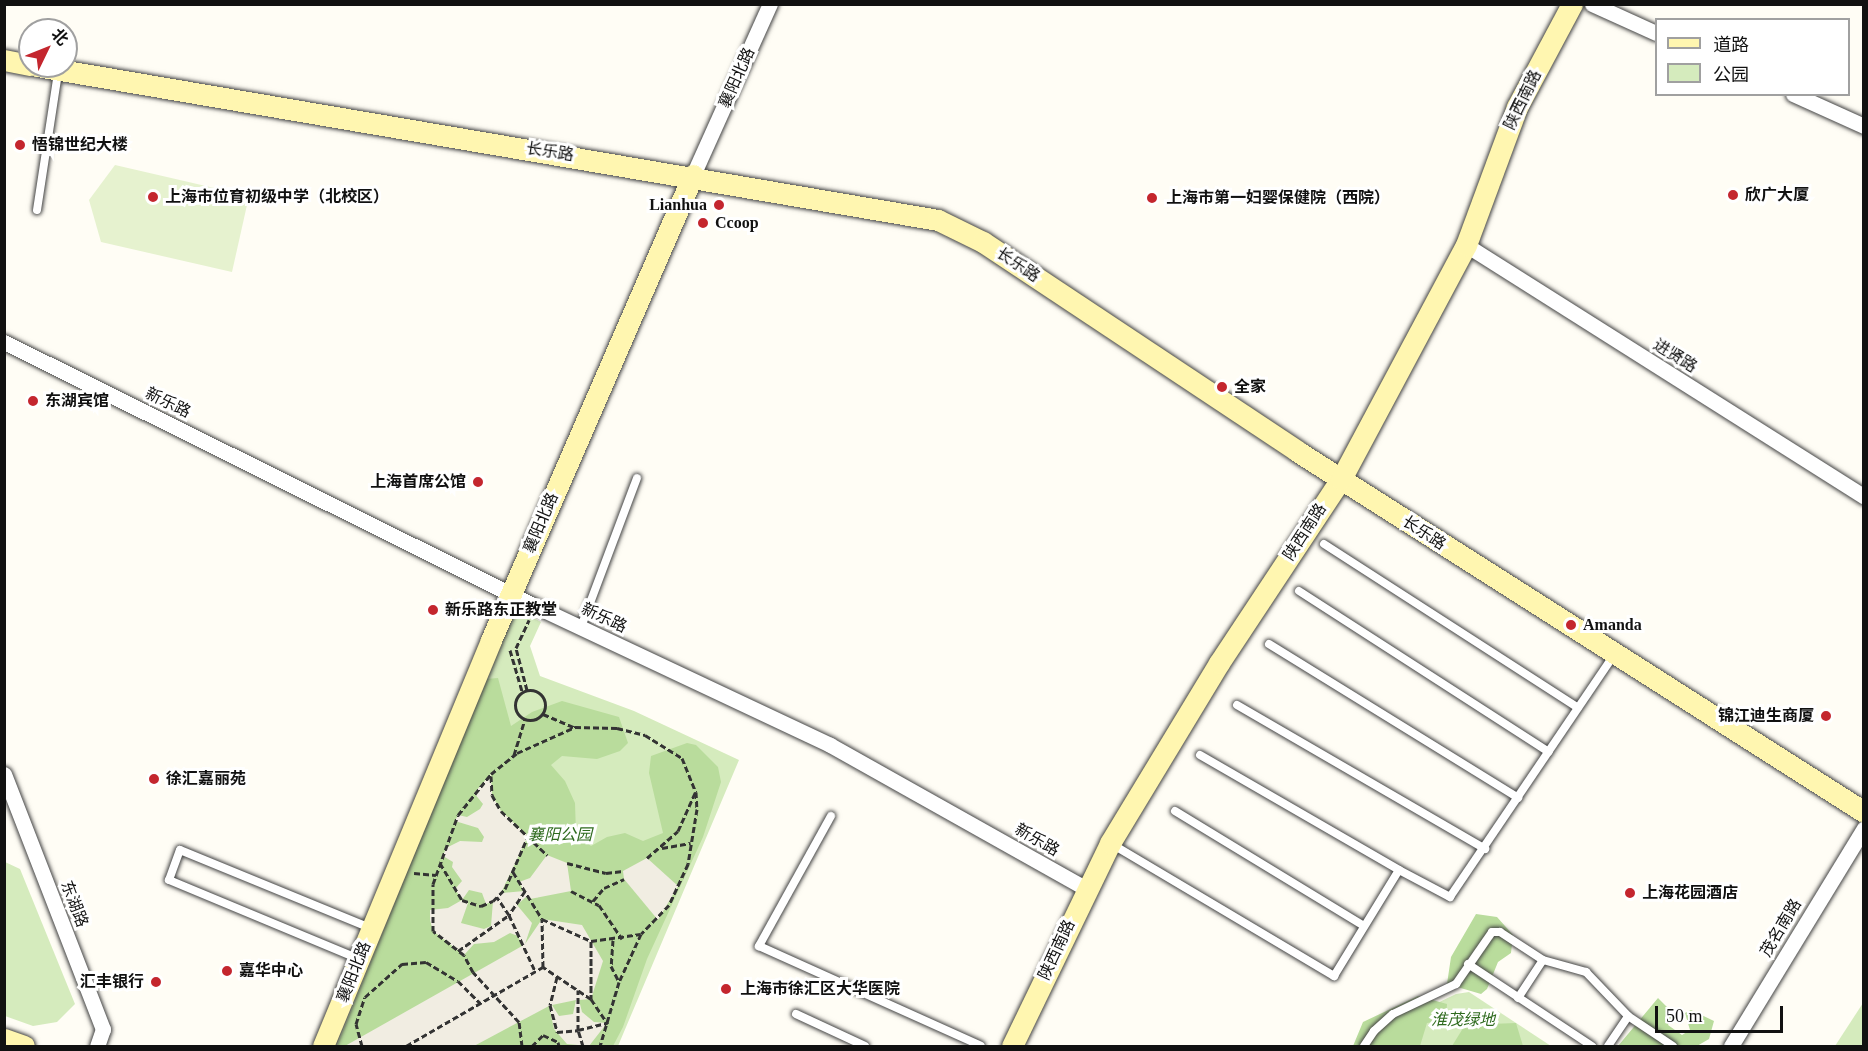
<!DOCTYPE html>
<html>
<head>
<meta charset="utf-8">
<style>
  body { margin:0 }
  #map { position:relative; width:1868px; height:1051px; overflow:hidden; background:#fffdf5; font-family:"Times New Roman","Noto Sans SC",serif }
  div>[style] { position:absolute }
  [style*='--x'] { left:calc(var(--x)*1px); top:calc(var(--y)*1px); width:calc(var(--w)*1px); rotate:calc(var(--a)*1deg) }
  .green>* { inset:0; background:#d5ebbd }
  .forest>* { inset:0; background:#b9dc9c }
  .pitch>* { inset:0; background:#e6f2cf }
  .plaza>* { inset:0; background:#f1ede2 }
  .path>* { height:3px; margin-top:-1.5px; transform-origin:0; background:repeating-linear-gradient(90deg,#333 0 6px,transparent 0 9px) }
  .path>.ring { margin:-1.5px; padding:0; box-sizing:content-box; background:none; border:3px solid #333; border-radius:50% }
  .roads { filter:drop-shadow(0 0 2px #444) drop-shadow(0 0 2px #444) }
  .lane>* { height:8px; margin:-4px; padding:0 4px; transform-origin:4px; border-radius:4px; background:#fff }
  .street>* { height:15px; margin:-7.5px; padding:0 7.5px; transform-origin:7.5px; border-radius:7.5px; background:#fff }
  .secondary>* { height:21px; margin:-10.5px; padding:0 10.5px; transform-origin:10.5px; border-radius:10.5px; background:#fff6b0 }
  .dots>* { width:16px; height:16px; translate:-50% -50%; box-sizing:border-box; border:3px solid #fff; border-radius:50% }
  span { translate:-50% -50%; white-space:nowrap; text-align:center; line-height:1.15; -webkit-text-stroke:6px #fff; paint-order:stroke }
  .street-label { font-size:16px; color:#111 }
  .poi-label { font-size:16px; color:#111; font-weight:700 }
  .left { translate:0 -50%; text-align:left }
  .right { translate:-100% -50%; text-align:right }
  .park-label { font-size:16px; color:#2f6b1f; font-style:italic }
  .frame { position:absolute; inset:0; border:6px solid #111; pointer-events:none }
  .legend { position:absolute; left:1655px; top:18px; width:195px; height:78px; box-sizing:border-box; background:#fff; border:2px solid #a0a0a0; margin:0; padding:8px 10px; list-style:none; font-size:18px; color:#111 }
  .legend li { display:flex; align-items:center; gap:12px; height:30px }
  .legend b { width:30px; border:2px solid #a0a0a0 }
  .north { position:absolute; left:18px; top:18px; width:60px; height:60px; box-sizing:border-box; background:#fff; border:2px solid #a0a0a0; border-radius:50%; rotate:47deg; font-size:16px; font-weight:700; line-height:24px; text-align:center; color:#111 }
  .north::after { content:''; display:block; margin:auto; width:21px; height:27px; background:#c4262e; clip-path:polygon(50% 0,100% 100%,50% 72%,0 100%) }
  .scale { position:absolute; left:1655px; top:1006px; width:128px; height:27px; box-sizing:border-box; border:3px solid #111; border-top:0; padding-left:8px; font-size:18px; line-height:21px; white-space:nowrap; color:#111; -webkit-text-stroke:4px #fff; paint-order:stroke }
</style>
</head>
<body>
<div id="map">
  <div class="green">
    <div style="clip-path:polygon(521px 611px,541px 622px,530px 646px,540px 676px,634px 711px,739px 760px,618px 1046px,331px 1046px,507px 615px)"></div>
    <div style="clip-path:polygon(5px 862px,20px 869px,75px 1004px,57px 1022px,33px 1026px,5px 1016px)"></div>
    <div style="clip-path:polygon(1469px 992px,1551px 1046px,1376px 1046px,1402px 1020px,1456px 994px)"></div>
    <div style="clip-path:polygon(1863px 1003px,1863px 1046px,1835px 1046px)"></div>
  </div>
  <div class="forest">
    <div style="clip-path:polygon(498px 678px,511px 726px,532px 712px,562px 701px,619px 717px,628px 743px,620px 751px,597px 759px,562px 756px,551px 765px,565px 781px,575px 803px,576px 833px,591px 846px,607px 837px,625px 833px,643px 841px,663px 833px,649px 773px,651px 756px,687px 743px,696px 745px,718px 767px,721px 782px,703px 837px,647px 959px,623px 1027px,613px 1046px,337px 1046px,485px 679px)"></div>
    <div style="clip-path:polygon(1476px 914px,1497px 917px,1513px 935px,1511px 953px,1498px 962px,1487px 989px,1481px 994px,1447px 984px,1451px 957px)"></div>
    <div style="clip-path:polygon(1418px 996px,1447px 1004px,1446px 1020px,1427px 1023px,1420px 1046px,1353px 1046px,1363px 1022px)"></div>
    <div style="clip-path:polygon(1658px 998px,1673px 1013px,1668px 1025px,1682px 1035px,1690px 1030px,1685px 1013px,1691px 1010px,1714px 1021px,1709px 1039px,1697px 1046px,1618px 1046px)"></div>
    <div style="clip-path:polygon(1516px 1023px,1523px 1046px,1452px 1046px,1465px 1025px)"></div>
  </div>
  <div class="pitch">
    <div style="clip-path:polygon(115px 165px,249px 196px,232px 272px,101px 242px,89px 200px)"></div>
  </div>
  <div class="plaza">
    <div style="clip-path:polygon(evenodd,491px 774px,492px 795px,501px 811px,528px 836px,501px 893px,524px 891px,519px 882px,530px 878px,547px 855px,567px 863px,571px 891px,530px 899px,527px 896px,517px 905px,532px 923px,525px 944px,542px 919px,582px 925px,603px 961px,591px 999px,579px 1000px,582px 1012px,594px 1022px,607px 1023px,589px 1046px,567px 1044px,554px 1029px,549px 1006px,474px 1046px,345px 1046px,522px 946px,518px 936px,510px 933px,494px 942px,474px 944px,464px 955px,433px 931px,430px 920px,430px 910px,448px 908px,462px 900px,455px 889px,462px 881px,452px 867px,453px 862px,443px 856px,446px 848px,460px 841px,482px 842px,484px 837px,478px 828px,455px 821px,458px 815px,467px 817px,480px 809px,483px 804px,474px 793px,491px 774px,469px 890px,482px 893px,486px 904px,493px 901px,491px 926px,484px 929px,461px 923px,468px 903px,462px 900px,469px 890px,491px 774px,576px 1000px,573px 1014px,559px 1016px,552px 1005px,576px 1000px)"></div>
    <div style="clip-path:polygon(647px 858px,678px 886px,658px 920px,624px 879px,623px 871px)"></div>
  </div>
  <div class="path">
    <div style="--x:510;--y:650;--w:43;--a:73.7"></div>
    <div class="ring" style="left:515px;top:690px;width:27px;height:27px"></div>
    <div style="--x:527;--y:690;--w:43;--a:-104.7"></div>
    <div style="--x:516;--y:648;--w:31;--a:-65"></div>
    <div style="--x:543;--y:714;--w:34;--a:23"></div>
    <div style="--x:514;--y:755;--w:38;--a:-73"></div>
    <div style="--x:491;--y:776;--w:19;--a:87"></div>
    <div style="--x:492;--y:795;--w:18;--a:61"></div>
    <div style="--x:501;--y:811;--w:64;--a:43.7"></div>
    <div style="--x:662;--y:848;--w:29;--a:-10"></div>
    <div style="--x:647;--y:858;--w:41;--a:-41.1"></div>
    <div style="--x:678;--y:831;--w:42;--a:-65.9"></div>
    <div style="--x:440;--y:863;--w:43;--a:59.3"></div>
    <div style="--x:462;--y:900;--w:20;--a:18"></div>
    <div style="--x:481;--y:906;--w:13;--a:-23"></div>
    <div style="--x:493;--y:901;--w:17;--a:-45"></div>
    <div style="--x:505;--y:889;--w:58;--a:-66.5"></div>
    <div style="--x:567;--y:863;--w:40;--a:14.4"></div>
    <div style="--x:606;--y:873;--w:17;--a:-7"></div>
    <div style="--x:513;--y:872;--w:55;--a:58.3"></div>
    <div style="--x:414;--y:873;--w:22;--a:5"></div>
    <div style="--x:525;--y:891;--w:29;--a:124"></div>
    <div style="--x:509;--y:915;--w:62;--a:65.1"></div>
    <div style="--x:571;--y:891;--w:31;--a:27"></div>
    <div style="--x:599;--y:905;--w:41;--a:55.9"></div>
    <div style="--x:593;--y:901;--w:17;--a:-50"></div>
    <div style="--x:604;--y:888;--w:22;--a:-24"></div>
    <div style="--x:542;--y:919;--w:54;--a:24.2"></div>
    <div style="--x:591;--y:941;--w:58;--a:90"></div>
    <div style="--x:591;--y:999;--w:58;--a:-146.3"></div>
    <div style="--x:543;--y:967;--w:48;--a:-91.2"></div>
    <div style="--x:613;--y:940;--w:26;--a:94"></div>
    <div style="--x:611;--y:966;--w:18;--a:63"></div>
    <div style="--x:591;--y:941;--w:50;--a:-8"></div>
    <div style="--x:458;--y:951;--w:62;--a:-35.2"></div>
    <div style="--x:509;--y:915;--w:22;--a:-124"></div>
    <div style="--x:557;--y:977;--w:29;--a:104"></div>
    <div style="--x:550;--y:1005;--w:28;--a:75"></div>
    <div style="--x:557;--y:1032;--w:21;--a:-5"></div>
    <div style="--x:578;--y:1030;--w:40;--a:-90"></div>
    <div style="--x:591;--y:999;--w:30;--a:56"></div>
    <div style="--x:362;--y:1046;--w:23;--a:-105"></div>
    <div style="--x:356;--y:1024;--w:28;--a:-72"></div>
    <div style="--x:365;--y:997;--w:50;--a:-41.7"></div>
    <div style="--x:402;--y:964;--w:24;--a:-5"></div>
    <div style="--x:426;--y:962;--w:37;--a:31"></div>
    <div style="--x:458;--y:981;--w:31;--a:45"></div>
    <div style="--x:406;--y:1046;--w:158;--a:-30"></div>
    <div style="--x:522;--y:1046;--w:24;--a:-97"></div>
    <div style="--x:519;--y:1022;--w:68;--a:-132.6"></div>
    <div style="--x:473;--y:972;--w:19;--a:-118"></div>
    <div style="--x:464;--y:955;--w:39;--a:-142"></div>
    <div style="--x:433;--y:931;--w:47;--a:-90"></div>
    <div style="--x:433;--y:884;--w:73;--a:-70.1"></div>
    <div style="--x:458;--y:815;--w:53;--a:-51.2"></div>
    <div style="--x:491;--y:774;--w:33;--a:-39"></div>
    <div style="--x:517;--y:753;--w:64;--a:-24.1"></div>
    <div style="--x:575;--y:727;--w:42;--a:1.4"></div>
    <div style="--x:617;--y:728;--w:29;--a:14"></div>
    <div style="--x:645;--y:735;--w:44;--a:31.9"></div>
    <div style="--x:682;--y:758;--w:37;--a:68"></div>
    <div style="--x:696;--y:792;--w:17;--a:87"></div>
    <div style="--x:697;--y:809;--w:56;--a:99.3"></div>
    <div style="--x:688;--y:864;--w:45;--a:114.9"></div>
    <div style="--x:669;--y:905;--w:40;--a:134"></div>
    <div style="--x:641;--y:934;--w:53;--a:114.6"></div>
    <div style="--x:619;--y:982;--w:67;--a:106.5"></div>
    <div style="--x:532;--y:1046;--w:16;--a:-45"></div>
    <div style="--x:543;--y:1035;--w:17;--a:25"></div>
    <div style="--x:558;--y:1042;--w:4;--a:76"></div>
    <div style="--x:583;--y:1046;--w:17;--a:-107"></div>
    <div style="--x:578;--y:1030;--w:30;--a:-14"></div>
  </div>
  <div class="roads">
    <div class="lane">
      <div style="--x:37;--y:210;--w:140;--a:-81.3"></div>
      <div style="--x:1324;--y:544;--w:302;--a:32.8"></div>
      <div style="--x:1299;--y:591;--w:297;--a:32.8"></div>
      <div style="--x:581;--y:627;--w:159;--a:-69.4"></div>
      <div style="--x:1269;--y:644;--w:293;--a:31.7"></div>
      <div style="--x:1237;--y:705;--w:287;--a:30.1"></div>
      <div style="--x:1200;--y:755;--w:230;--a:30"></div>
      <div style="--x:1175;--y:811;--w:221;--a:31.3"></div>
      <div style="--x:831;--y:816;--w:149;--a:119"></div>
      <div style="--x:759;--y:946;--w:243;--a:24.2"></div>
      <div style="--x:1110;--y:843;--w:261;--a:30.7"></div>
      <div style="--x:1334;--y:976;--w:124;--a:-58.5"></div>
      <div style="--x:1399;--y:870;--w:58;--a:27.9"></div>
      <div style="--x:1450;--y:897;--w:292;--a:-55.9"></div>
      <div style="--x:359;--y:959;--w:206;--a:-157.4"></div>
      <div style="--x:169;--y:880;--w:32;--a:-70"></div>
      <div style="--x:180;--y:850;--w:205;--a:22.3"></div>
      <div style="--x:1468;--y:964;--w:149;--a:33.5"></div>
      <div style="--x:1518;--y:998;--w:45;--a:-56.7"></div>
      <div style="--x:796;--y:1014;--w:76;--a:24.9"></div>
      <div style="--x:1364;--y:1046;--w:18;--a:-56"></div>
      <div style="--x:1374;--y:1031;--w:25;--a:-42"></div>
      <div style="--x:1393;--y:1014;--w:70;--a:-25.5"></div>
      <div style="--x:1456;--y:984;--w:63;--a:-55.3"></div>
      <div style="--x:1492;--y:932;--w:8;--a:0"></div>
      <div style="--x:1500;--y:932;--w:51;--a:33.1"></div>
      <div style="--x:1543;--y:960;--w:45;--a:15.6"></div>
      <div style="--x:1586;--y:972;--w:61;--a:46.3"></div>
      <div style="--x:1628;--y:1016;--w:54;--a:33.7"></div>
      <div style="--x:1608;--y:1046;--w:36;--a:-56"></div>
    </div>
    <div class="street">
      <div style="--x:1592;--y:4;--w:70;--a:24.4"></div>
      <div style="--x:1793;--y:94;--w:78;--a:24.3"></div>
      <div style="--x:693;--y:175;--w:188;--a:-65.8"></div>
      <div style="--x:1466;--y:245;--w:471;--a:32.3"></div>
      <div style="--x:4;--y:342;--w:593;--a:26.44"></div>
      <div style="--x:535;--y:606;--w:326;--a:25.2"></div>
      <div style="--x:830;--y:745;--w:292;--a:29.3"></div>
      <div style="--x:4;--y:774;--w:274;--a:68.8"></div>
      <div style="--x:103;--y:1029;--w:18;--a:109"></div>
      <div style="--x:1731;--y:1046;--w:255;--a:-58.6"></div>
    </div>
    <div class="secondary">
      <div style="--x:4;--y:60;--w:26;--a:11"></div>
      <div style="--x:37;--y:66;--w:914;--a:9.7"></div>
      <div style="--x:938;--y:220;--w:50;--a:26.1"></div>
      <div style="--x:983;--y:242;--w:377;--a:33.6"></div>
      <div style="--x:1297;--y:451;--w:672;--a:32.48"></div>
      <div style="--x:4;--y:1039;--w:21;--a:19"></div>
      <div style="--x:323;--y:1046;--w:439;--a:-67.5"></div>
      <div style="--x:491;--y:640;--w:507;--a:-66.52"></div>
      <div style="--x:1012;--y:1046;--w:225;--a:-64.2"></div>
      <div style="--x:1110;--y:843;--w:210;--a:-58.8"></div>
      <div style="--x:1219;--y:663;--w:221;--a:-56.5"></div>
      <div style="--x:1341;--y:479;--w:265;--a:-61.9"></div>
      <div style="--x:1466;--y:245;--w:147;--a:-69.7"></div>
      <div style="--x:1517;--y:107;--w:117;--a:-61.9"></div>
    </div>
  </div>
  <div class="dots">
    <div style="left:20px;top:145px;background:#c4262e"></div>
    <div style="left:1733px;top:195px;background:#c4262e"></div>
    <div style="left:153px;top:197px;background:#c4262e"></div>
    <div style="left:1152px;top:198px;background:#c4262e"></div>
    <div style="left:719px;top:205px;background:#c4262e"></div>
    <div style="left:703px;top:223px;background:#c4262e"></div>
    <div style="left:1222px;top:387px;background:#c4262e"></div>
    <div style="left:33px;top:401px;background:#c4262e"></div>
    <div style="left:478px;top:482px;background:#c4262e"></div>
    <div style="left:433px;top:610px;background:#c4262e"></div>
    <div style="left:1571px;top:625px;background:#c4262e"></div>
    <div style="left:1826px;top:716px;background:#c4262e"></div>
    <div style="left:154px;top:779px;background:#c4262e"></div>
    <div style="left:1630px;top:893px;background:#c4262e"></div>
    <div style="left:227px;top:971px;background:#c4262e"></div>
    <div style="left:156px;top:982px;background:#c4262e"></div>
    <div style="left:726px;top:989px;background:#c4262e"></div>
  </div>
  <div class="street-label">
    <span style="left:737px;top:78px;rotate:-66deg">襄阳北路</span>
    <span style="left:1523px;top:100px;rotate:-64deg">陕西南路</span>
    <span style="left:550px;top:152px;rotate:9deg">长乐路</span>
    <span style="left:1018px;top:265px;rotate:34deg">长乐路</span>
    <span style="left:1675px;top:356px;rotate:32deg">进贤路</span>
    <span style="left:168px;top:403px;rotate:26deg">新乐路</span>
    <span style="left:541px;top:523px;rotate:-67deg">襄阳北路</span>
    <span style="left:1305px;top:532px;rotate:-57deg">陕西南路</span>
    <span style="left:1424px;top:533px;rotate:33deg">长乐路</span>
    <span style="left:604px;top:618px;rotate:25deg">新乐路</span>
    <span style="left:1037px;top:840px;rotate:30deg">新乐路</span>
    <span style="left:74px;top:904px;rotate:69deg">东湖路</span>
    <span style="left:1781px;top:928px;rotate:-59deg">茂名南路</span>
    <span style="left:1057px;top:950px;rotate:-65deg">陕西南路</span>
    <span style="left:354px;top:972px;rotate:-68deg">襄阳北路</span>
  </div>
  <div class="poi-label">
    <span class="left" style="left:32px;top:145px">悟锦世纪大楼</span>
    <span class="left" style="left:1745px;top:195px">欣广大厦</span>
    <span class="left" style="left:165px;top:197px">上海市位育初级中学（北校区）</span>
    <span class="left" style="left:1166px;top:198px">上海市第一妇婴保健院（西院）</span>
    <span class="right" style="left:707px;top:205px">Lianhua</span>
    <span class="left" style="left:715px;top:223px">Ccoop</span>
    <span class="left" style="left:1234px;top:387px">全家</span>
    <span class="left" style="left:45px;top:401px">东湖宾馆</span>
    <span class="right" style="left:466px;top:482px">上海首席公馆</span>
    <span class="left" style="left:445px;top:610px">新乐路东正教堂</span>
    <span class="left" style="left:1583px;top:625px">Amanda</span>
    <span class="right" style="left:1814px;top:716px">锦江迪生商厦</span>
    <span class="left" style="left:166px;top:779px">徐汇嘉丽苑</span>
    <span class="left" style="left:1642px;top:893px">上海花园酒店</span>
    <span class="left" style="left:239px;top:971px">嘉华中心</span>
    <span class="right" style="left:144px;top:982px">汇丰银行</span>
    <span class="left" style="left:740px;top:989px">上海市徐汇区大华医院</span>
  </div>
  <div class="park-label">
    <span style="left:560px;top:835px">襄阳公园</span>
    <span style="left:1463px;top:1020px">淮茂绿地</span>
  </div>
  <div class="frame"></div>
  <ul class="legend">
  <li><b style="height:8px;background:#fff6b0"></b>道路</li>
  <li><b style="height:16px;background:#d5ebbd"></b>公园</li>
  </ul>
  <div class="north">北</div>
  <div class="scale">50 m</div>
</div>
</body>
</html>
